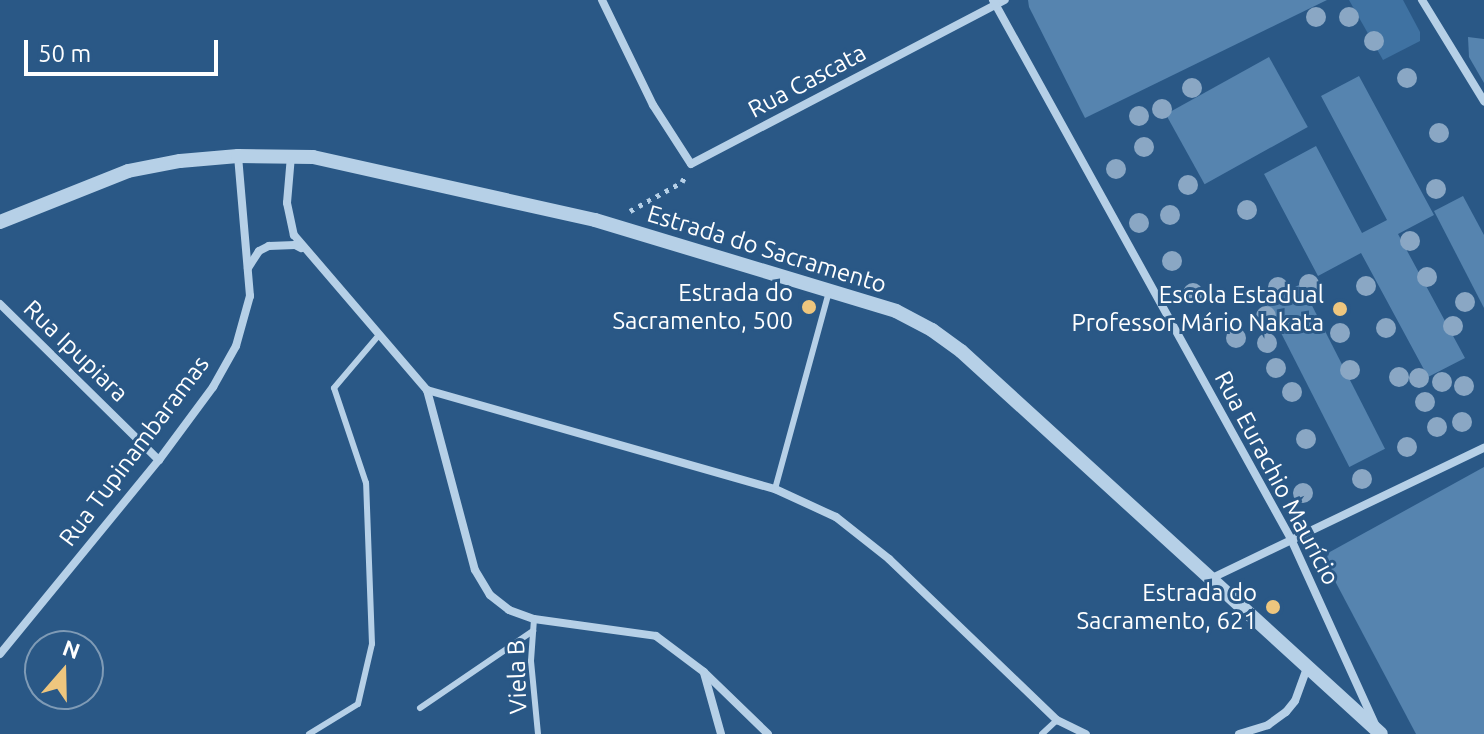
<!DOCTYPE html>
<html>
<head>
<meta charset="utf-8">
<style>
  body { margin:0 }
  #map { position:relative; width:1484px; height:734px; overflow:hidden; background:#2a5886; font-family:Ubuntu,sans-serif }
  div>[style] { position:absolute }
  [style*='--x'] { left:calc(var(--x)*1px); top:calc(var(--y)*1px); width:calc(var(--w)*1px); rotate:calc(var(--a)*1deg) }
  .green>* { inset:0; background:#3f72a2 }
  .building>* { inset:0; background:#5684af; transform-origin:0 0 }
  .path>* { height:5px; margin-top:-2.5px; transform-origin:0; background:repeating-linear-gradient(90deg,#b6d0e7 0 4px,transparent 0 10px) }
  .service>* { height:6px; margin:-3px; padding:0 3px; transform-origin:3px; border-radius:3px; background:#b6d0e7 }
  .minor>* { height:8px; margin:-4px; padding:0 4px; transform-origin:4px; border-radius:4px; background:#b6d0e7 }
  .tertiary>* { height:14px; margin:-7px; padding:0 7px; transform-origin:7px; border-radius:7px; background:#b6d0e7 }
  .trees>* { width:20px; height:20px; margin:-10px; border-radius:50%; background:#8aa7c4 }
  .dots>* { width:22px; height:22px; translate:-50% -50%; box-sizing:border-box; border:4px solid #2a5886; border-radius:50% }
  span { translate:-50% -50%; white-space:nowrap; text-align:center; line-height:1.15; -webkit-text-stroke:6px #2a5886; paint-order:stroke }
  .street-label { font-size:24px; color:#fff }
  .poi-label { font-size:24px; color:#fff }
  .right { translate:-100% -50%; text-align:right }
  .north { position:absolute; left:24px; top:630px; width:80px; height:80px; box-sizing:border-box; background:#2a5886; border:2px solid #7f9bb6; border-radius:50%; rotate:20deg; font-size:22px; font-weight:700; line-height:32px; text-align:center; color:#fff }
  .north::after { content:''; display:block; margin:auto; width:28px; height:36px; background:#eec67e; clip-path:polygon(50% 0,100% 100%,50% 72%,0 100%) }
  .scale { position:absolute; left:24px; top:40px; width:194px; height:36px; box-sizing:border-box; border:4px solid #fff; border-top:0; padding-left:10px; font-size:24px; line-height:28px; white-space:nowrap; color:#fff; -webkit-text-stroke:6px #2a5886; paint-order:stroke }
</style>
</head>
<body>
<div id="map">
  <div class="green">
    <div style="clip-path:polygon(1349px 0,1403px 0,1420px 32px,1420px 41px,1383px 60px)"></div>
  </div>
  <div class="building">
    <div style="clip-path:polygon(1028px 0,1327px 0,1085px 118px,1029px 7px)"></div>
    <div style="clip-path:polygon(1468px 37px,1484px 39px,1484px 83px,1469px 57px)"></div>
    <div style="left:1269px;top:57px;width:80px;height:118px;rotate:61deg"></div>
    <div style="clip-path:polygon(1359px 76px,1434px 215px,1398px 234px,1465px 358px,1428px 377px,1361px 253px,1318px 276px,1264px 174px,1316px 146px,1362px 233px,1387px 220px,1321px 96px)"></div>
    <div style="clip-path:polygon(1463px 196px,1484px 235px,1484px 308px,1434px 211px)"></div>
    <div style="left:1301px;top:284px;width:185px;height:40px;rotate:63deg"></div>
    <div style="clip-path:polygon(1484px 467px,1484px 734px,1416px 734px,1326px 564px,1328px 553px)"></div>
  </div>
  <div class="path">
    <div style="--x:630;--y:211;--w:60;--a:-29.1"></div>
    <div style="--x:682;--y:182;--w:7;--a:-63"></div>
  </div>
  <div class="service">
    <div style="--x:775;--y:489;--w:204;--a:-74.7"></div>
    <div style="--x:534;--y:619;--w:42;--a:94.1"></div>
    <div style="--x:531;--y:661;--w:73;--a:84.5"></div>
    <div style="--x:420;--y:708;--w:137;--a:-34.3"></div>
    <div style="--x:309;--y:734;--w:57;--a:-31.5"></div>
    <div style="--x:358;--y:704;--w:62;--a:-76.9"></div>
    <div style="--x:372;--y:644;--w:161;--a:-92.1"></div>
    <div style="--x:366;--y:483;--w:100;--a:-108.6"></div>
    <div style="--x:334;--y:388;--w:70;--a:-49.7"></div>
    <div style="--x:1042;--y:734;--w:21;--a:-43"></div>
  </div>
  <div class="minor">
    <div style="--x:602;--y:0;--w:117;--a:64.1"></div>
    <div style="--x:653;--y:105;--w:70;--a:57.2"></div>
    <div style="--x:691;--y:164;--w:354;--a:-27.6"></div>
    <div style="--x:993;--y:0;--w:616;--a:61.06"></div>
    <div style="--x:1291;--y:539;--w:203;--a:65.6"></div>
    <div style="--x:1422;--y:0;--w:119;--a:58.5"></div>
    <div style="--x:291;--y:156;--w:47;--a:94.9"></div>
    <div style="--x:287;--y:203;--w:33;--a:78"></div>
    <div style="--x:294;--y:235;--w:204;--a:49.4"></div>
    <div style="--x:427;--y:390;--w:362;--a:15.9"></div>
    <div style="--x:775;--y:489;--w:67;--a:24.7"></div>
    <div style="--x:836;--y:517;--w:68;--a:38.4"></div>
    <div style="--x:889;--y:559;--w:233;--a:43.8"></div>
    <div style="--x:1057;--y:720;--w:32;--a:26"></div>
    <div style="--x:248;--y:268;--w:20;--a:-57"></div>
    <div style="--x:259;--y:251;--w:11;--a:-27"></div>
    <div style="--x:269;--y:246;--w:26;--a:-2"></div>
    <div style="--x:295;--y:245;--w:7;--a:27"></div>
    <div style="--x:0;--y:304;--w:223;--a:44.5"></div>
    <div style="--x:427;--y:390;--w:186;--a:75.1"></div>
    <div style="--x:475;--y:570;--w:29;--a:59"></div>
    <div style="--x:490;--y:595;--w:24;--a:38"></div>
    <div style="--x:509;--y:610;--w:27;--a:20"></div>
    <div style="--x:534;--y:619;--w:123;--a:7.9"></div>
    <div style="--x:656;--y:636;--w:60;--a:36.9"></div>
    <div style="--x:704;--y:672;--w:89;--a:44.1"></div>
    <div style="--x:1210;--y:579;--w:304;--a:-25.6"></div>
    <div style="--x:0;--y:654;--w:251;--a:-50.7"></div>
    <div style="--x:159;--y:460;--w:91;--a:-53.5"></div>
    <div style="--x:213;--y:387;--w:47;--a:-60.7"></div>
    <div style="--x:236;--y:346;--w:52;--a:-74.4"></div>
    <div style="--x:250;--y:296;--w:141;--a:-94.9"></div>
    <div style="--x:704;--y:673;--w:63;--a:74.4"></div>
    <div style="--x:1239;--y:734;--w:30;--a:-17"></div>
    <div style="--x:1268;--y:725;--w:22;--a:-36"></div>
    <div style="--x:1286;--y:712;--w:14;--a:-51"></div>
    <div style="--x:1295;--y:701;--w:35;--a:-70"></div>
  </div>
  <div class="tertiary">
    <div style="--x:0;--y:222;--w:138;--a:-21.7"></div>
    <div style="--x:128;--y:171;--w:53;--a:-10.9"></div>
    <div style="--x:180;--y:161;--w:58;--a:-4.9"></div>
    <div style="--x:238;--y:156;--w:75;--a:0.8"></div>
    <div style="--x:313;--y:157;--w:289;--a:12.6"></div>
    <div style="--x:595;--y:220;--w:314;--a:16.8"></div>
    <div style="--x:896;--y:311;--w:41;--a:27.8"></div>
    <div style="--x:932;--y:330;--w:36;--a:36"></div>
    <div style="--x:961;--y:351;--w:568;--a:42.36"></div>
  </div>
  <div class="trees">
    <div style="left:1316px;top:17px"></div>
    <div style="left:1349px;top:17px"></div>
    <div style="left:1374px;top:41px"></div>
    <div style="left:1407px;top:78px"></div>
    <div style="left:1192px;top:88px"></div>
    <div style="left:1162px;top:109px"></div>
    <div style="left:1139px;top:116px"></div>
    <div style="left:1439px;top:133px"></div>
    <div style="left:1144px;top:147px"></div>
    <div style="left:1116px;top:169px"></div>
    <div style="left:1188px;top:185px"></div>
    <div style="left:1436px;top:189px"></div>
    <div style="left:1247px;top:210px"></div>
    <div style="left:1170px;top:215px"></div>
    <div style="left:1139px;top:223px"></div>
    <div style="left:1410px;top:241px"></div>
    <div style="left:1172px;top:261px"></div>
    <div style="left:1427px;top:277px"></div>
    <div style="left:1309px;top:284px"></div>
    <div style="left:1366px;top:286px"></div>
    <div style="left:1278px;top:287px"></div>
    <div style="left:1193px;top:293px"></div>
    <div style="left:1465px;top:302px"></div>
    <div style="left:1266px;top:316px"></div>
    <div style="left:1453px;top:326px"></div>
    <div style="left:1386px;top:328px"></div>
    <div style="left:1340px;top:333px"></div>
    <div style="left:1236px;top:338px"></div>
    <div style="left:1267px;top:343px"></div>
    <div style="left:1276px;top:368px"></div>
    <div style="left:1350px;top:370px"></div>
    <div style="left:1399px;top:377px"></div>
    <div style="left:1419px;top:378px"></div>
    <div style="left:1442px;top:382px"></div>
    <div style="left:1464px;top:386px"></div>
    <div style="left:1292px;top:392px"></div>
    <div style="left:1425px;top:402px"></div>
    <div style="left:1462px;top:422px"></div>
    <div style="left:1437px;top:427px"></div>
    <div style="left:1306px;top:439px"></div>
    <div style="left:1407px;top:447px"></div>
    <div style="left:1362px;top:479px"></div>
    <div style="left:1303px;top:493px"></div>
  </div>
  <div class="dots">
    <div style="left:809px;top:307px;background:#eec67e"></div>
    <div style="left:1340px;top:309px;background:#eec67e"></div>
    <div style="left:1273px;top:607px;background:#eec67e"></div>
  </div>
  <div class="street-label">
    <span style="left:807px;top:81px;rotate:-28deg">Rua Cascata</span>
    <span style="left:767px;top:249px;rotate:17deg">Estrada do Sacramento</span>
    <span style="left:76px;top:351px;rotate:44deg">Rua Ipupiara</span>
    <span style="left:134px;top:451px;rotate:-53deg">Rua Tupinambaramas</span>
    <span style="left:1277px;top:478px;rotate:62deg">Rua Eurachio Maurício</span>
    <span style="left:517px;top:677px;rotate:-92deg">Viela B</span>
  </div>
  <div class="poi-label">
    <span class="right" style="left:793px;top:307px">Estrada do<br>Sacramento, 500</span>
    <span class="right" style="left:1324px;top:309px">Escola Estadual<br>Professor Mário Nakata</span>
    <span class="right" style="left:1257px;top:607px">Estrada do<br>Sacramento, 621</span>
  </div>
  <div class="north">N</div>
  <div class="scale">50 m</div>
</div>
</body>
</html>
